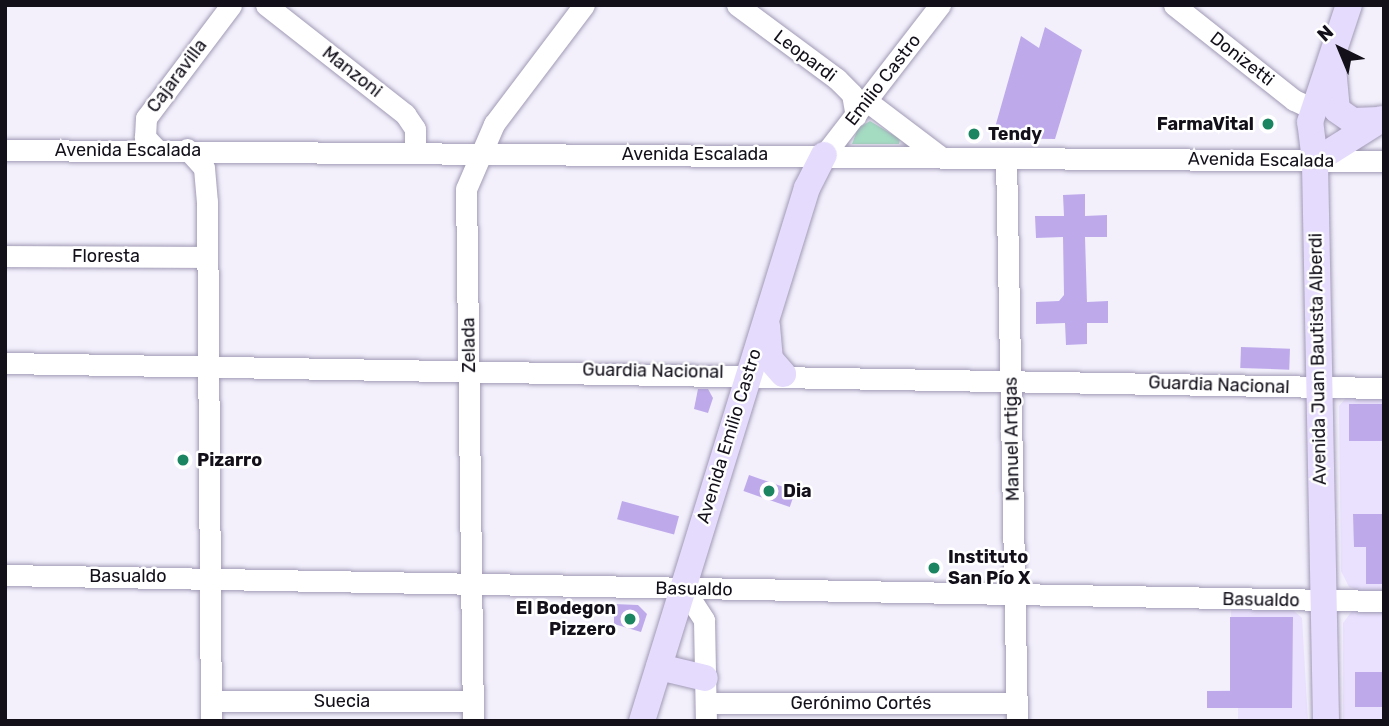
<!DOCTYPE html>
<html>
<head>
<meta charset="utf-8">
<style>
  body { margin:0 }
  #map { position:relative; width:1389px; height:726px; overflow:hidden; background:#f3f0fc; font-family:Rubik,sans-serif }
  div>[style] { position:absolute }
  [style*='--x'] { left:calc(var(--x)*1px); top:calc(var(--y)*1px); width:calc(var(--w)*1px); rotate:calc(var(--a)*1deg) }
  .built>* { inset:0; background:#e9e1fe }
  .green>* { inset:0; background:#a4dcc2 }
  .building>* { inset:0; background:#beaaeb; transform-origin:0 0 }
  .roads { filter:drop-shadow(0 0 2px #a19ab5) drop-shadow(0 0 2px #a19ab5) }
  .minor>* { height:21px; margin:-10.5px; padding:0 10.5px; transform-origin:10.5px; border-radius:10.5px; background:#fff }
  .major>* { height:26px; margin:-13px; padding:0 13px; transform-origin:13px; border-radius:13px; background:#e5dbfd }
  .dots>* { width:19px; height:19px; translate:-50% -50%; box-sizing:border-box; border:4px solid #fff; border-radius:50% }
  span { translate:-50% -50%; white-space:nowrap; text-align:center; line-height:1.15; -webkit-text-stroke:5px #fff; paint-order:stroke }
  .street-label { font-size:18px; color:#13101a }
  .poi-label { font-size:18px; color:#13101a; font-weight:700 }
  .right { translate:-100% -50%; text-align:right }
  .left { translate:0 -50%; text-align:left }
  .frame { position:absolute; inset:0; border:7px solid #13101a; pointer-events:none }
  .north { position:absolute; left:1305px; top:14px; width:70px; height:70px; -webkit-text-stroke:5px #fff; paint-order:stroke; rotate:317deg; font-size:19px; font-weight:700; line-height:28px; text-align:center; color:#13101a }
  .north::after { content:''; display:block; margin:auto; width:24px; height:32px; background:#13101a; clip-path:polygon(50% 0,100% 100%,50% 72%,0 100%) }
</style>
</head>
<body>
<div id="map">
  <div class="built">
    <div style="clip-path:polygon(1384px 396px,1384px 592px,1360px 591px,1349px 587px,1341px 571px,1339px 406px,1346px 398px)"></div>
    <div style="clip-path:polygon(1231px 606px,1293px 610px,1302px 618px,1308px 721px,1238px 721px,1238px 708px,1207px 708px,1207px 691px,1232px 690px)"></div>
    <div style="clip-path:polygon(1384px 608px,1384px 721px,1343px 721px,1343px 623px,1352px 611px)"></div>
  </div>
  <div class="green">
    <div style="clip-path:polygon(870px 121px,900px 139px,899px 144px,852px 144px,858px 128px)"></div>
  </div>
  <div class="building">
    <div style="clip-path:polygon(1045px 27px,1082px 50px,1055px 139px,992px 138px,1021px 36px,1039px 48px)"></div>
    <div style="clip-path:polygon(1085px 194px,1085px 216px,1107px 215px,1107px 237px,1085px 237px,1087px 302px,1108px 301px,1108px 323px,1087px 323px,1087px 344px,1066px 345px,1065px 323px,1036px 324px,1036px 302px,1059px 301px,1064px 295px,1063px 237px,1036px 238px,1035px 216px,1064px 216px,1063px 195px)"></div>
    <div style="left:1241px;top:347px;width:49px;height:21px;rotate:2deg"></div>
    <div style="clip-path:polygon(698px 389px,708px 389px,713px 398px,708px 413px,694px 409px)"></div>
    <div style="left:1384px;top:404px;width:37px;height:35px;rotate:90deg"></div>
    <div style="left:749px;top:475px;width:49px;height:17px;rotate:19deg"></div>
    <div style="left:622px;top:501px;width:59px;height:19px;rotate:15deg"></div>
    <div style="clip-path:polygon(1353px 514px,1384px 514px,1384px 584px,1366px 584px,1366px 547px,1354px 547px)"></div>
    <div style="clip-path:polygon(614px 604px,638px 605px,647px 614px,641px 632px,614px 624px)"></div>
    <div style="clip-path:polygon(1230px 617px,1293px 617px,1292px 708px,1207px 708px,1207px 691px,1230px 691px)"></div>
    <div style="left:1384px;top:672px;width:35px;height:29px;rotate:90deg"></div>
  </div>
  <div class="roads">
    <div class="minor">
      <div style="--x:266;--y:5;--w:177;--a:38.1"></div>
      <div style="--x:405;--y:114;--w:18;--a:56"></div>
      <div style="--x:415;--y:129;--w:23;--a:90"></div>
      <div style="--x:737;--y:5;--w:124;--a:36.5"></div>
      <div style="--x:837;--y:79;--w:21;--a:45"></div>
      <div style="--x:852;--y:94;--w:22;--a:80"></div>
      <div style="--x:1174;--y:5;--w:153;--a:38.4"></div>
      <div style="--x:1294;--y:100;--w:21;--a:25"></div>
      <div style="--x:868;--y:102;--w:88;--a:37.1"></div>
      <div style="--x:187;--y:149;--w:25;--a:48"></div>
      <div style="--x:204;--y:168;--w:34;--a:85"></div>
      <div style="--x:207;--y:202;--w:519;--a:89.56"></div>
      <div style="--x:5;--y:150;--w:1379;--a:0.46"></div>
      <div style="--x:157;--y:150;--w:18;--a:-133"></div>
      <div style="--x:145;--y:137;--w:19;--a:-87"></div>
      <div style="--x:146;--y:118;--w:141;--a:-53"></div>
      <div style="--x:824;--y:155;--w:190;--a:-52.3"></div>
      <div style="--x:1006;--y:158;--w:563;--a:88.88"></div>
      <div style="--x:5;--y:256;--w:201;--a:0.3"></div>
      <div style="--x:5;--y:363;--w:1379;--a:1.04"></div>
      <div style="--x:5;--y:575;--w:1379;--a:1.08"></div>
      <div style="--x:684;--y:589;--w:37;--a:57"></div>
      <div style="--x:704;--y:620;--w:101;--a:88.9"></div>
      <div style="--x:211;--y:701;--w:262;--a:0"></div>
      <div style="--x:706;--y:703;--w:310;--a:0"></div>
      <div style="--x:473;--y:721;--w:532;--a:-90.75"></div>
      <div style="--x:466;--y:189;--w:71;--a:-66.7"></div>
      <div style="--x:494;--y:124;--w:149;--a:-52.9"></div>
    </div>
    <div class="major">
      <div style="--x:1333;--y:68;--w:42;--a:84.6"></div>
      <div style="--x:1337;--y:110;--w:19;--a:35"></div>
      <div style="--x:1353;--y:121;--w:26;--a:-2"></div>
      <div style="--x:1315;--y:161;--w:79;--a:-32.1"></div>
      <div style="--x:767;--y:326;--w:33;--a:85"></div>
      <div style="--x:770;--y:359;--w:20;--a:49"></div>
      <div style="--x:659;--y:667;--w:47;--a:13.4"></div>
      <div style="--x:642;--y:721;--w:558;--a:-72.8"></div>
      <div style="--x:807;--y:188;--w:37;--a:-63"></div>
      <div style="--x:1326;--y:721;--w:560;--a:-91.13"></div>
      <div style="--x:1315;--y:161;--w:39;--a:-97"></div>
      <div style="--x:1310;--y:122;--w:123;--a:-71.6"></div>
    </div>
  </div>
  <div class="dots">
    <div style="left:1268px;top:124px;background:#1b8562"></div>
    <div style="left:974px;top:134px;background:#1b8562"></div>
    <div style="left:183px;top:460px;background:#1b8562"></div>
    <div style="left:769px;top:491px;background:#1b8562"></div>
    <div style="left:934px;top:568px;background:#1b8562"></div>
    <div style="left:630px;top:619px;background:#1b8562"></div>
  </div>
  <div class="street-label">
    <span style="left:805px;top:56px;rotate:37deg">Leopardi</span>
    <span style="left:1242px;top:59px;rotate:38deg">Donizetti</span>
    <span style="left:352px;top:72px;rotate:38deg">Manzoni</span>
    <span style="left:177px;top:76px;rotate:-53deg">Cajaravilla</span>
    <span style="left:883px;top:80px;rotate:-52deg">Emilio Castro</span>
    <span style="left:128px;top:150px">Avenida Escalada</span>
    <span style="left:695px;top:154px">Avenida Escalada</span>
    <span style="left:1261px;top:160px;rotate:1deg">Avenida Escalada</span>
    <span style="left:106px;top:256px">Floresta</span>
    <span style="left:469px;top:345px;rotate:-91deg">Zelada</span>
    <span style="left:1318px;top:359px;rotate:-91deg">Avenida Juan Bautista Alberdi</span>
    <span style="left:653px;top:371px;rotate:1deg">Guardia Nacional</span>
    <span style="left:1219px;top:385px;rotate:2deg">Guardia Nacional</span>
    <span style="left:729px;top:436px;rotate:-73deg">Avenida Emilio Castro</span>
    <span style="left:1012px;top:439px;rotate:-91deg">Manuel Artigas</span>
    <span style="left:128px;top:576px">Basualdo</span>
    <span style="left:694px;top:589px;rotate:1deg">Basualdo</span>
    <span style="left:1261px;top:600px;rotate:1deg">Basualdo</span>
    <span style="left:342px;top:701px">Suecia</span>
    <span style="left:861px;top:703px">Gerónimo Cortés</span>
  </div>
  <div class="poi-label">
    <span class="right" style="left:1254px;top:124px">FarmaVital</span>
    <span class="left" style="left:988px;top:134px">Tendy</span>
    <span class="left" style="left:197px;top:460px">Pizarro</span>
    <span class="left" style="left:783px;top:491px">Dia</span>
    <span class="left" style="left:948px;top:568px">Instituto<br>San Pío X</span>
    <span class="right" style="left:616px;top:619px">El Bodegon<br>Pizzero</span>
  </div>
  <div class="frame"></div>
  <div class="north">N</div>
</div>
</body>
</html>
